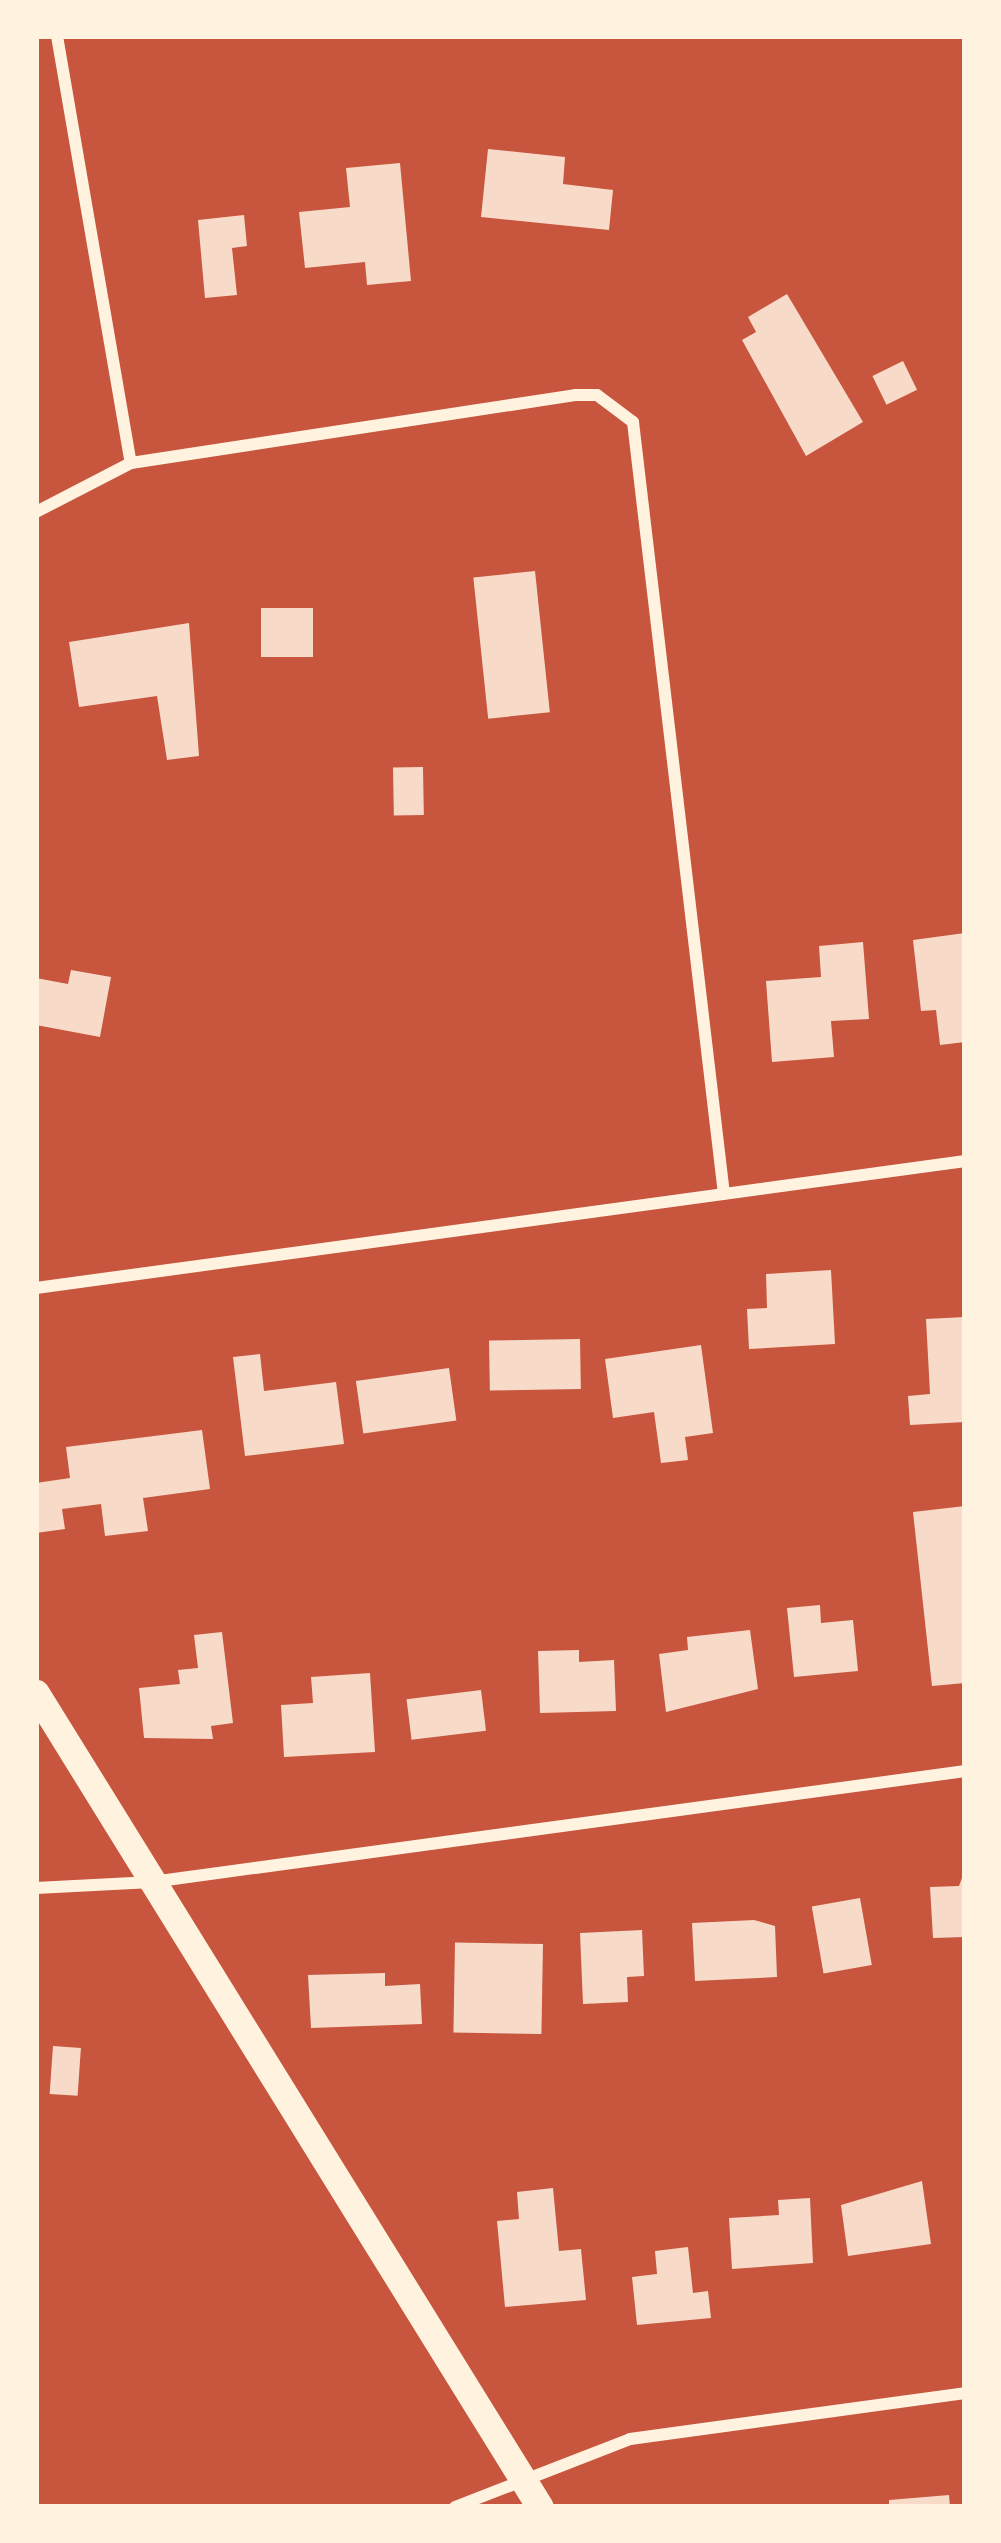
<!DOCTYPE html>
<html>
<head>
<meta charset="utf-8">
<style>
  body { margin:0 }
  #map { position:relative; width:1001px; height:2543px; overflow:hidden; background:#c8553d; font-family:Signika,sans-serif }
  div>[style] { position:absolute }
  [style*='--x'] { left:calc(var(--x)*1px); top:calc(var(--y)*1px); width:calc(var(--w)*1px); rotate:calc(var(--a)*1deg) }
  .building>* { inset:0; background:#f7dbc8; transform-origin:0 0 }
  .minor>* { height:12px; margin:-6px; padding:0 6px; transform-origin:6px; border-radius:6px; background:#fff3e0 }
  .trunk>* { height:27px; margin:-13.5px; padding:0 13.5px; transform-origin:13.5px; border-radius:13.5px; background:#fff3e0 }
  span { translate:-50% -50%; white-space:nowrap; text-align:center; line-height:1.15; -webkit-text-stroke:9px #fff3e0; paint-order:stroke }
  .frame { position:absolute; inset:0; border:39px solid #fff3e0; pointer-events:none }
</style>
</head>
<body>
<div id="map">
  <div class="building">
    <div style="clip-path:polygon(488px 149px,565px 157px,563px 184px,613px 190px,609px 230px,481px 217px)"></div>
    <div style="clip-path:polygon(400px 163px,411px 281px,367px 285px,365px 262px,305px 268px,299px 212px,350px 207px,346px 168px)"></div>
    <div style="clip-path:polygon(244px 215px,247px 246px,232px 248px,237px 295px,205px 298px,198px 220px)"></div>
    <div style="clip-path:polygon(787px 294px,863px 422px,806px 456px,742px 340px,756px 332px,748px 317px)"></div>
    <div style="left:903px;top:361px;width:32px;height:34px;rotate:64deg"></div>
    <div style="left:535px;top:571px;width:142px;height:62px;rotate:84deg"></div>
    <div style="left:261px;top:608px;width:52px;height:49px"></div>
    <div style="clip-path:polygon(189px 623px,199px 756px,167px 760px,157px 696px,79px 707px,69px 642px)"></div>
    <div style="left:423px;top:767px;width:48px;height:30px;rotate:89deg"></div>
    <div style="clip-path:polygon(965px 933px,965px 1042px,940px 1045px,936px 1010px,921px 1011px,913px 940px)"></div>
    <div style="clip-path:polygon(863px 942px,869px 1019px,831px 1021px,834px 1057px,772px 1062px,766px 981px,821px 977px,819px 946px)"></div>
    <div style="clip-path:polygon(71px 970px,111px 977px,100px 1037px,36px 1025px,36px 978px,68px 984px)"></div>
    <div style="clip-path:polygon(831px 1270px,835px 1344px,749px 1349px,747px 1309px,767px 1308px,766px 1274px)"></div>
    <div style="clip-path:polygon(965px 1317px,965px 1422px,910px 1425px,908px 1396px,930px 1394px,926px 1319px)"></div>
    <div style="left:580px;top:1339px;width:50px;height:91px;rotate:89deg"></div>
    <div style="clip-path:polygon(701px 1345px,713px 1433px,685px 1437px,688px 1460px,661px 1463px,654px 1412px,613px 1418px,605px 1359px)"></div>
    <div style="clip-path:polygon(260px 1354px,264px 1391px,336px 1382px,344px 1444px,245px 1456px,233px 1357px)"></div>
    <div style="left:449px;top:1368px;width:53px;height:94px;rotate:82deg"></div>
    <div style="clip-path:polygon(202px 1430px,210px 1489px,143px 1498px,148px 1531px,105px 1536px,101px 1504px,62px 1509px,65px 1529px,36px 1533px,36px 1483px,70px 1478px,66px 1447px)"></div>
    <div style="clip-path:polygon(965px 1506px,965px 1683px,932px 1686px,913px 1512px)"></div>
    <div style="clip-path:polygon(820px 1605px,821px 1623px,853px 1620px,858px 1671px,794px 1677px,787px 1608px)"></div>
    <div style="clip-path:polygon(750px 1630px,758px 1689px,666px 1712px,659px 1654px,688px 1650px,687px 1637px)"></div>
    <div style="clip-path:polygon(222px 1632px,233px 1723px,211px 1726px,213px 1739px,144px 1738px,139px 1688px,180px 1684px,178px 1670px,198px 1668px,194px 1635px)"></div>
    <div style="clip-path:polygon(579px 1650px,579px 1662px,614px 1660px,616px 1711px,540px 1713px,538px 1651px)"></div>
    <div style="clip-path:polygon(370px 1673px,375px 1752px,284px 1757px,281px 1705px,313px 1703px,311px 1677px)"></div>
    <div style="left:481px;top:1690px;width:41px;height:75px;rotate:83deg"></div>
    <div style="clip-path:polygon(965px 1870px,965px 1937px,933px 1938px,930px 1887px,959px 1886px)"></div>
    <div style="left:860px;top:1898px;width:68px;height:49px;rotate:80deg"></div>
    <div style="clip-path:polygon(754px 1920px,775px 1926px,777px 1977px,695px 1981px,692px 1923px)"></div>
    <div style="clip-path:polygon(642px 1930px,644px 1976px,627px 1977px,628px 2002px,583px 2004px,580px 1933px)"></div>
    <div style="left:543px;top:1944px;width:90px;height:88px;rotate:91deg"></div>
    <div style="clip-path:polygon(385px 1973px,385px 1986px,420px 1984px,422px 2024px,311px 2028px,308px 1975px)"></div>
    <div style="left:53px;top:2046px;width:28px;height:48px;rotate:4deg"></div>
    <div style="clip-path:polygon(922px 2181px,931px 2244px,848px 2256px,841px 2205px)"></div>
    <div style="clip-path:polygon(553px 2188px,559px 2251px,581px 2249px,586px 2300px,505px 2307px,497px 2221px,519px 2219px,517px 2192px)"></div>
    <div style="clip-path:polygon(810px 2198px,813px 2263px,732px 2269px,729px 2218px,779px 2215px,778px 2200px)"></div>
    <div style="clip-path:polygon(688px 2247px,693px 2293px,708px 2291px,711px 2318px,637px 2325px,632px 2277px,657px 2274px,655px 2251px)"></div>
    <div style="clip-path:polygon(949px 2495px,950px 2507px,889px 2507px,889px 2500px)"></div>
  </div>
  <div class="minor">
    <div style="--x:57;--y:36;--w:433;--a:80.2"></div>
    <div style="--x:36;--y:512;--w:107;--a:-27.3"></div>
    <div style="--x:131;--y:463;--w:449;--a:-8.7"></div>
    <div style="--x:575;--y:395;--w:22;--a:0"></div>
    <div style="--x:597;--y:395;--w:45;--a:36.9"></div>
    <div style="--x:633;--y:422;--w:777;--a:83.28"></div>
    <div style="--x:36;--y:1288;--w:938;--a:-7.78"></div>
    <div style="--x:36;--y:1888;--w:116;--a:-3"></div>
    <div style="--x:152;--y:1882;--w:821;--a:-7.77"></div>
    <div style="--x:455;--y:2507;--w:188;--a:-21.2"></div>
    <div style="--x:630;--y:2439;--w:338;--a:-7.8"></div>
  </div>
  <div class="trunk">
    <div style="--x:36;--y:1693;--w:957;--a:58.24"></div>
  </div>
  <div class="frame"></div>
</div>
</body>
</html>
